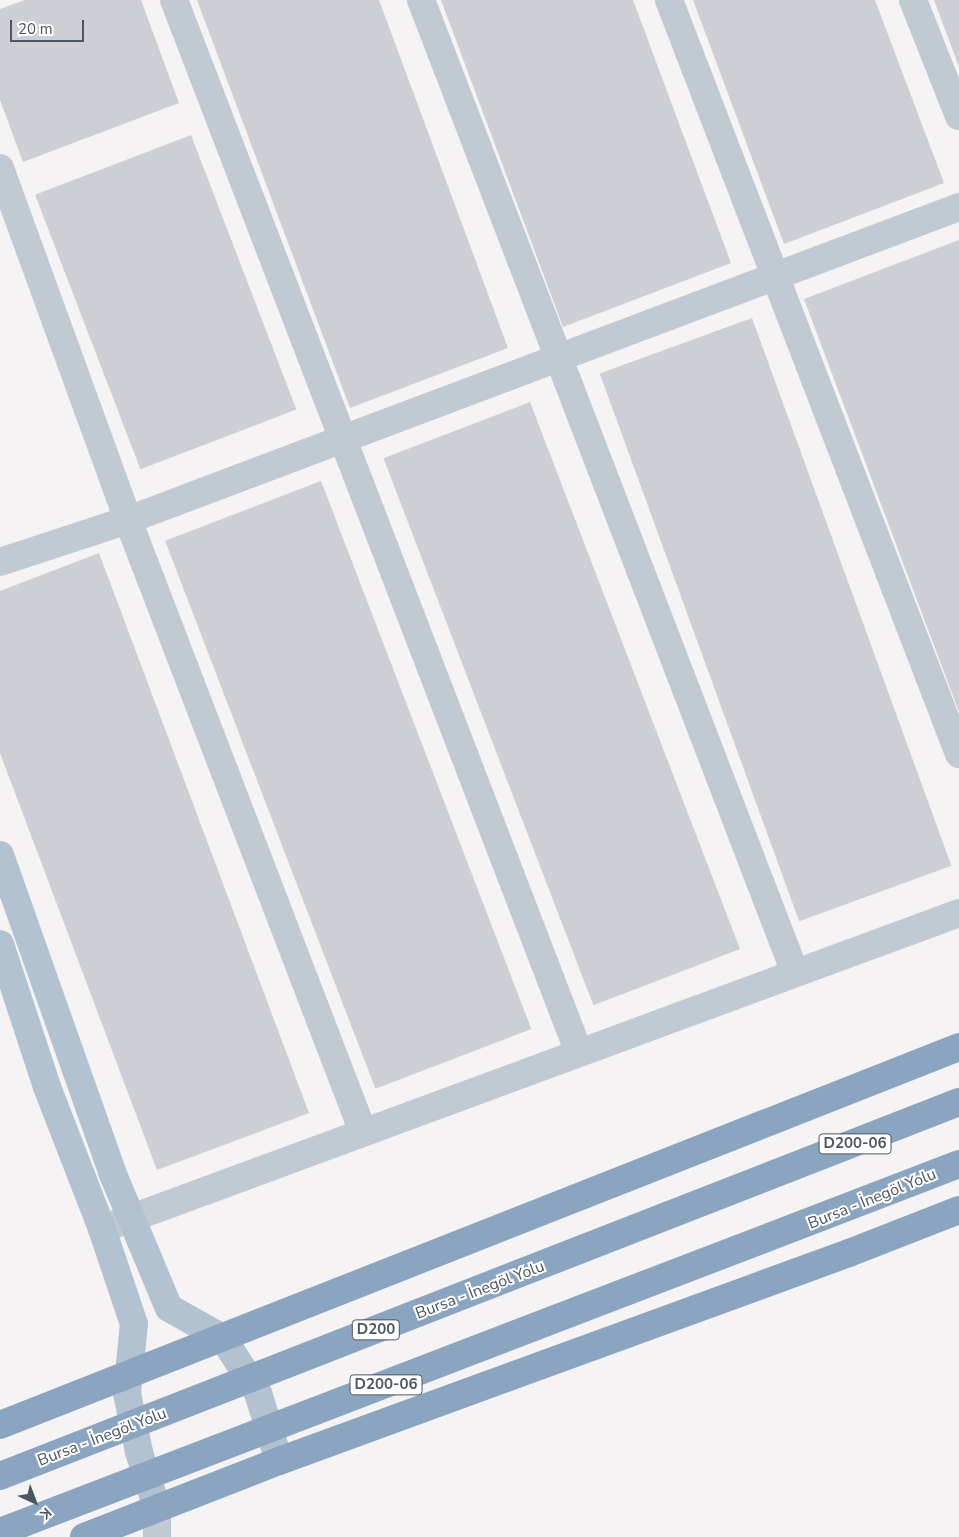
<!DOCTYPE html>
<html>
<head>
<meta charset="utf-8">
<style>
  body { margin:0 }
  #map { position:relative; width:959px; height:1537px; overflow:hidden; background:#f5f3f3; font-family:"Nunito Sans",sans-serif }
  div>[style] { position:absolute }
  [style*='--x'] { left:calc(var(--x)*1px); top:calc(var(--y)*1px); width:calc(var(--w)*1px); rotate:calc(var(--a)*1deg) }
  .building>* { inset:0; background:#cdcfd5; transform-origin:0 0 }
  .minor>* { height:28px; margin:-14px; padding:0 14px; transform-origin:14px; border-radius:14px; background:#c1cad2 }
  .major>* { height:28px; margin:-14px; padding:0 14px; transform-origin:14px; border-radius:14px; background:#b3c2d1 }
  .highway>* { height:28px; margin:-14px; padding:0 14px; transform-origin:14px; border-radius:14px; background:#8ba5c1 }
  span { translate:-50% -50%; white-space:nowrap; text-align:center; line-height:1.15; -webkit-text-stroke:4px #fff; paint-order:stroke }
  .shield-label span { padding:1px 4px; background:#fff; border:1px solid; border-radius:4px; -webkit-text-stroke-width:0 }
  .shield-label { font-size:15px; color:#4a5661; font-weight:700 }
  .street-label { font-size:16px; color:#4a5661 }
  .north { position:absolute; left:10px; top:1477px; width:50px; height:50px; -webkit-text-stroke:4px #fff; paint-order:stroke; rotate:137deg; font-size:14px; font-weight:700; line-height:20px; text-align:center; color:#4a5661 }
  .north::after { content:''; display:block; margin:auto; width:18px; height:22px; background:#4a5661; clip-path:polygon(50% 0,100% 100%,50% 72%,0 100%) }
  .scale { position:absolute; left:10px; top:20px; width:74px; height:22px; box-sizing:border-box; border:2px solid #4a5661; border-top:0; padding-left:6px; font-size:15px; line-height:18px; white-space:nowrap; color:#4a5661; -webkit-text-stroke:4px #fff; paint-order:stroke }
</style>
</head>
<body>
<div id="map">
  <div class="building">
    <div style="clip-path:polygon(25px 0,141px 0,179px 103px,23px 162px,0 100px,0 9px)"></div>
    <div style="clip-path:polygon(197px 0,379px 0,508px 348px,350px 408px)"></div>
    <div style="clip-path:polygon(441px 0,633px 0,731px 263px,563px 327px)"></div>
    <div style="clip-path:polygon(693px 0,875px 0,944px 183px,784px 244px)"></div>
    <div style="clip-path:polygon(934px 0,959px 0,959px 67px)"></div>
    <div style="left:191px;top:135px;width:294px;height:167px;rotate:69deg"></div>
    <div style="clip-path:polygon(959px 240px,959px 712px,804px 299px)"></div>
    <div style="left:752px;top:318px;width:583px;height:162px;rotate:70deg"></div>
    <div style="left:530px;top:402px;width:586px;height:157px;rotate:69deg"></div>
    <div style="left:321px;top:481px;width:587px;height:167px;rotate:69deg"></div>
    <div style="clip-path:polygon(99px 553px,309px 1113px,157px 1170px,0 753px,0 591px)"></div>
  </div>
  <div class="minor">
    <div style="--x:174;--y:0;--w:1128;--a:68.96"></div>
    <div style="--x:421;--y:0;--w:1042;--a:68.97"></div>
    <div style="--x:669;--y:0;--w:808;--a:68.96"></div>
    <div style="--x:913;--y:0;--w:125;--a:68.4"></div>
    <div style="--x:0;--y:168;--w:375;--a:70"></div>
    <div style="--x:128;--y:520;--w:656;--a:68.99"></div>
    <div style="--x:0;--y:562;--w:135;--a:-18.2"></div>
    <div style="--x:128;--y:520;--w:888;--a:-20.64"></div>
    <div style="--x:102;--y:1229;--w:913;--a:-20.24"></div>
    <div style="--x:157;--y:1537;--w:29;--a:-90"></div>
  </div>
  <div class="major">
    <div style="--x:0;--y:855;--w:336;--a:70.5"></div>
    <div style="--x:112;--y:1172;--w:147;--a:67.3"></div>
    <div style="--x:169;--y:1308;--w:62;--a:29.1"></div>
    <div style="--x:223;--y:1338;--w:65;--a:57.5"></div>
    <div style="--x:258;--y:1393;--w:71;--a:72.8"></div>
    <div style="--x:0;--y:944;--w:151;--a:71.8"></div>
    <div style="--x:47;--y:1087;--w:152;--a:68.8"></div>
    <div style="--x:102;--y:1229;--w:100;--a:71.4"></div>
    <div style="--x:134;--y:1324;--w:69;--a:95.8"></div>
    <div style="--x:127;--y:1393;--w:60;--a:78.5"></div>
    <div style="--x:139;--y:1452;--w:59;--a:72.2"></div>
  </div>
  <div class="highway">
    <div style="--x:0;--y:1425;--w:1031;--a:-21.51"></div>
    <div style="--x:0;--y:1476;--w:1029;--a:-21.31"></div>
    <div style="--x:0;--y:1532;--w:1027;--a:-20.99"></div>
    <div style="--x:84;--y:1537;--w:209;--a:-21.3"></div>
    <div style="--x:279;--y:1461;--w:607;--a:-20.05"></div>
    <div style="--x:849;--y:1253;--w:118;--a:-21.4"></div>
  </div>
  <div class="shield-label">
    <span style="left:855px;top:1144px">D200-06</span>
    <span style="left:376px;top:1330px">D200</span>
    <span style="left:386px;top:1385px">D200-06</span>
  </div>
  <div class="street-label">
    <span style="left:872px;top:1199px;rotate:-22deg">Bursa - İnegöl Yolu</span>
    <span style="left:480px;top:1290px;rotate:-21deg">Bursa - İnegöl Yolu</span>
    <span style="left:102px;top:1437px;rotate:-21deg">Bursa - İnegöl Yolu</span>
  </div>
  <div class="north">K</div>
  <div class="scale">20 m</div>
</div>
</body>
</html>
